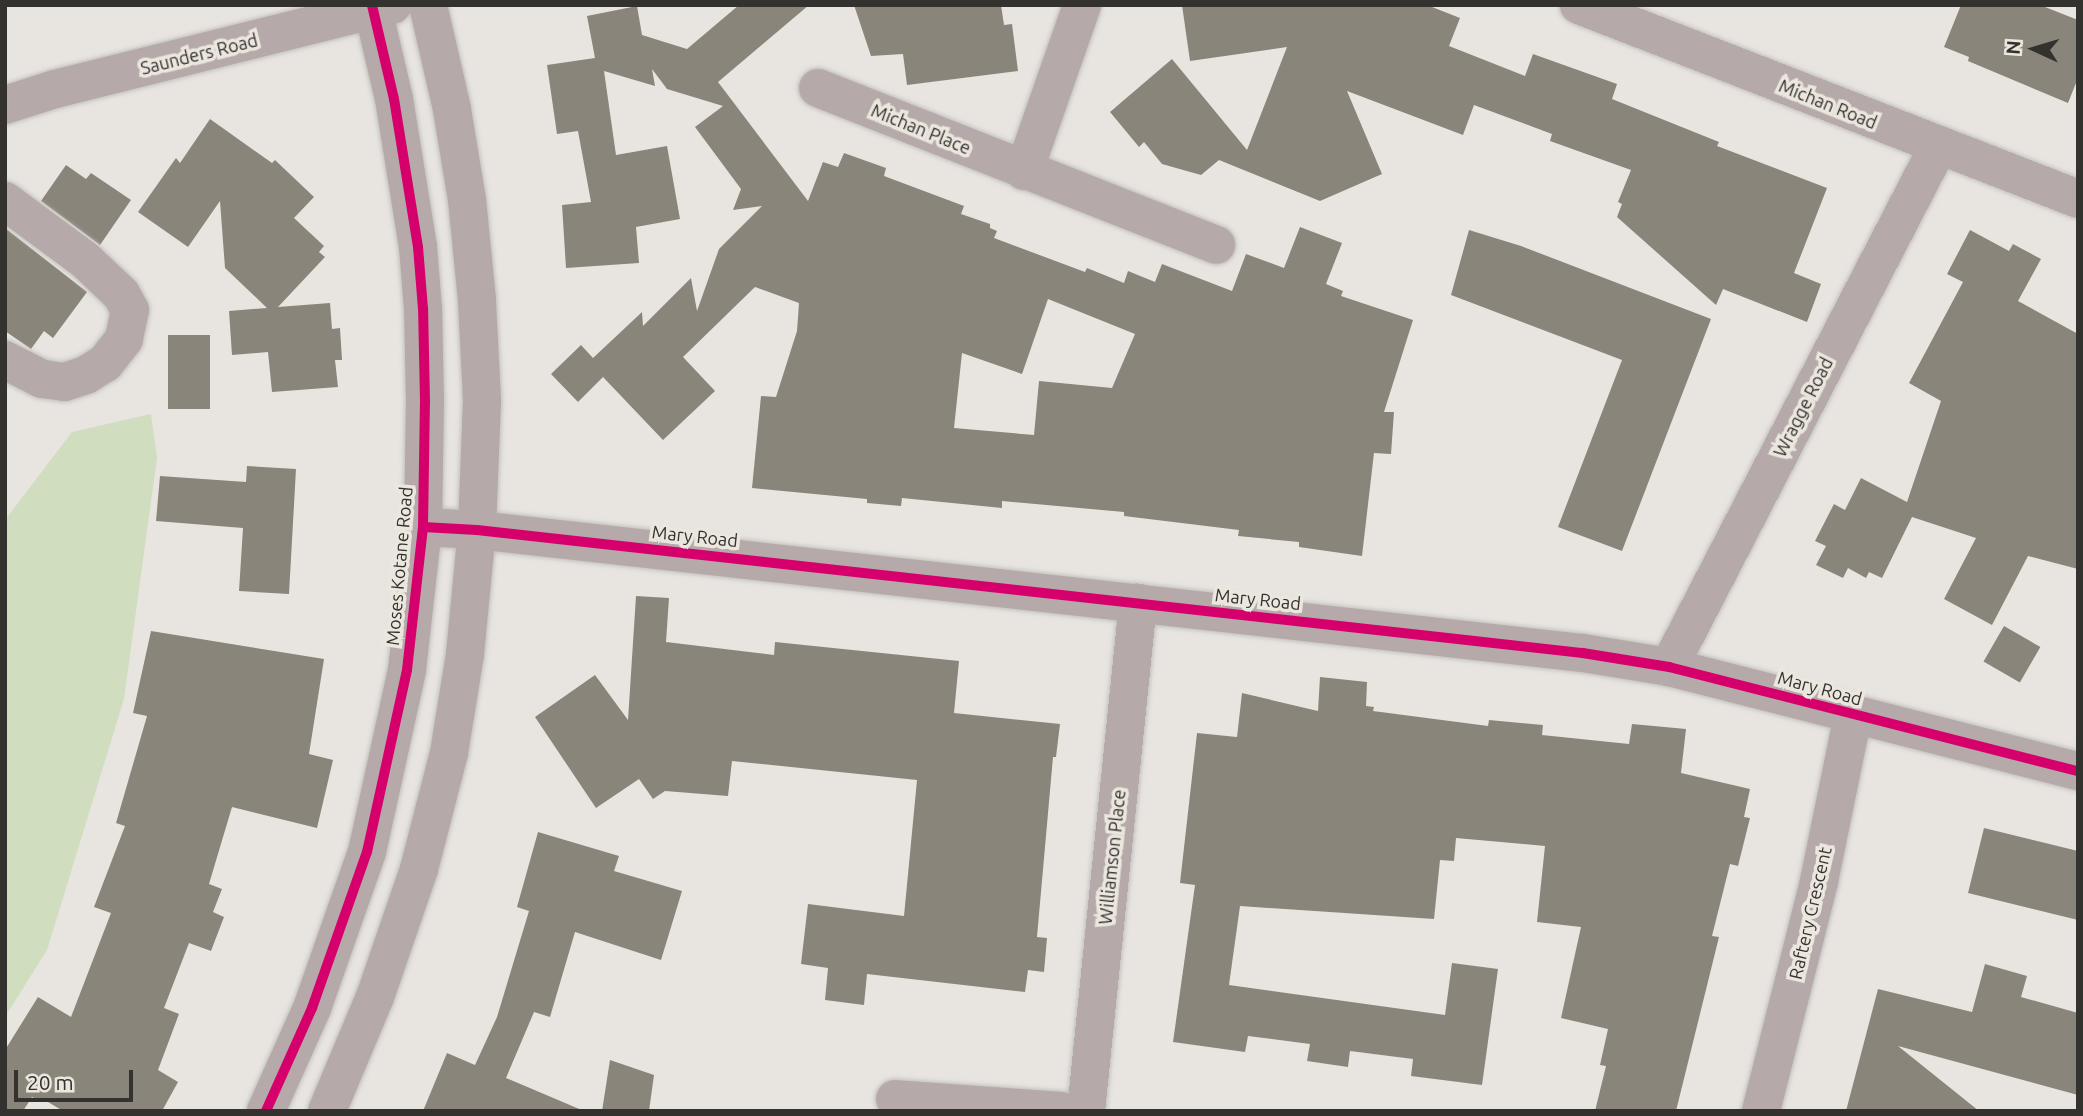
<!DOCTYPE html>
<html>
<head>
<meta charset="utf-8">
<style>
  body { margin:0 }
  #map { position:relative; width:2083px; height:1116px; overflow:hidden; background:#e8e5e1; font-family:Ubuntu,sans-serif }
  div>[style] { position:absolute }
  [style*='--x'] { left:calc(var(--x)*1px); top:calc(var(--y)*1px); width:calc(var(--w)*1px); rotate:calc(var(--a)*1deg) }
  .green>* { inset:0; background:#d0ddbe }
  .building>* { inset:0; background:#8a857a; transform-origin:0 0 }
  .roads { filter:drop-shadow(0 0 2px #c3c1be) drop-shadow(0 0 2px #c3c1be) }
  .minor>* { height:38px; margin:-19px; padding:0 19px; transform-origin:19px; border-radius:19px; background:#b5aaa9 }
  .cycleway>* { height:10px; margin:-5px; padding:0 5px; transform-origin:5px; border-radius:5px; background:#d6006c }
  span { translate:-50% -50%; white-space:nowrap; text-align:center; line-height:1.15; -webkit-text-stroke:7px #ebe6de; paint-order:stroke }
  .street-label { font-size:18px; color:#34322f }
  .frame { position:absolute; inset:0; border:7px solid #34322f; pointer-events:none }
  .north { position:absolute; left:1999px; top:14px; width:70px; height:70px; -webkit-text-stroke:5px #ebe6de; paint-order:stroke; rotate:274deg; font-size:19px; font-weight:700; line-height:28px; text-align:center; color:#34322f }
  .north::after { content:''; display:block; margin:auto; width:24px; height:32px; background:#34322f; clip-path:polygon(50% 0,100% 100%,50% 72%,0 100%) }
  .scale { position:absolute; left:14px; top:1070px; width:119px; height:32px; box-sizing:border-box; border:4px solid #34322f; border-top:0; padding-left:9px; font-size:21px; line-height:24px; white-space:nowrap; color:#34322f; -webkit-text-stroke:5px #ebe6de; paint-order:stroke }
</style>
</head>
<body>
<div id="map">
  <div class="green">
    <div style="clip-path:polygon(151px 414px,157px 458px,124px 699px,47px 950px,5px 1017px,5px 520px,72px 432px)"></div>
  </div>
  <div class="building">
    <div style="clip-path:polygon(evenodd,739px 5px,809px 5px,718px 82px,808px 201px,823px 162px,838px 167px,844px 153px,886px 168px,884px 176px,964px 206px,961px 214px,990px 224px,990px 228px,997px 231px,994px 238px,1085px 272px,1087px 268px,1124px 283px,1128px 271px,1155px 282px,1162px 264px,1232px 291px,1246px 254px,1284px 268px,1300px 227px,1342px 243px,1326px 284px,1343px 291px,1341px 296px,1413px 320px,1384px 412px,1394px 412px,1391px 454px,1374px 453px,1362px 556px,1299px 547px,1299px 542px,1238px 536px,1239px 530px,1124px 516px,1124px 512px,1002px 501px,1002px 508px,902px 498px,901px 506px,867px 503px,867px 499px,752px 488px,761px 396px,776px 397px,797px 331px,799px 303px,755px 287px,683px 357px,715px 391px,663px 440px,603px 377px,578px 402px,551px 374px,581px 345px,593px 358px,642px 312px,643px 326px,691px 278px,697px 311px,719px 249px,762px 206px,733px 210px,741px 189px,695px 127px,723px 106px,667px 89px,652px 69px,655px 86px,604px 71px,616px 155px,667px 146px,680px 219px,636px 227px,639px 263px,566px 268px,562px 205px,591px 202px,578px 131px,557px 134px,547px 65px,595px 58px,587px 16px,637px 6px,642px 35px,687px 49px,739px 5px,1048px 299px,1135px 334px,1112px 388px,1039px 381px,1034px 435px,954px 428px,962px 353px,1022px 374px,1048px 299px)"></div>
    <div style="clip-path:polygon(854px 5px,1001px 5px,1004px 25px,1012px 24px,1018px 71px,907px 85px,903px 54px,871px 56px)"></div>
    <div style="clip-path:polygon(1182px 5px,1427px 5px,1460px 18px,1449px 46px,1525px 76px,1533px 54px,1617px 84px,1612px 99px,1719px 142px,1717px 146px,1827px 188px,1794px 273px,1821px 284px,1807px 322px,1723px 289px,1716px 305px,1617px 217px,1622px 204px,1618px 202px,1631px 170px,1550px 141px,1552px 134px,1474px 105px,1463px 135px,1347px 91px,1382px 174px,1320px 201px,1219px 160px,1201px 175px,1162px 164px,1144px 142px,1139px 147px,1110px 112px,1172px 59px,1247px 150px,1287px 47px,1190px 61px)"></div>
    <div style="clip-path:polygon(1961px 5px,2040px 5px,2078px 20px,2078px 78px,2068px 103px,1968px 61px,1969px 57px,1944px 47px)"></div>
    <div style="clip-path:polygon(210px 119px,272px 163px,275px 160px,314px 197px,294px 218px,324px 246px,319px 252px,325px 257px,278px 307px,330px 303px,332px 329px,340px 328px,342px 360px,335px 360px,338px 387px,272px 392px,268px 352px,232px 355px,229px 311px,267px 308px,225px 268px,220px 201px,188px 247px,138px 212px,176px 158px,180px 163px)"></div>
    <div style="clip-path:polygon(66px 165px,86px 179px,91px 173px,131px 200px,100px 245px,41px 201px)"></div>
    <div style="clip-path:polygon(5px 228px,87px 292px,53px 338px,44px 331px,31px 349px,5px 331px)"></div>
    <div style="clip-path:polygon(1469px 230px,1521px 246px,1711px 319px,1622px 551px,1558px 527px,1622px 360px,1451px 295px)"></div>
    <div style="clip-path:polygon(1970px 230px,2009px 251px,2013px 244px,2041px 259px,2018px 301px,2078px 334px,2078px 569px,2028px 556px,1992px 625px,1944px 599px,1976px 538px,1912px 517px,1882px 578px,1869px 572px,1866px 578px,1848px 568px,1843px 578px,1816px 565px,1826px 546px,1815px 541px,1834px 504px,1845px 510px,1861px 478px,1907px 502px,1941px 401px,1909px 383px,1963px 282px,1947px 274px)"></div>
    <div style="left:168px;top:335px;width:42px;height:74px"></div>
    <div style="clip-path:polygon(247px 466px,296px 469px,289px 594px,239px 591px,243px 528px,156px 521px,160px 476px,246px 482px)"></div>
    <div style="clip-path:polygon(636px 596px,669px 598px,666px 642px,774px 655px,775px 642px,959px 661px,954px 713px,1060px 724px,1056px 757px,1053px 757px,1037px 937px,1047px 938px,1044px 972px,1028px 970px,1025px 992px,867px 974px,864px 1005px,825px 1000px,828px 968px,801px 964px,808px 904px,904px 916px,917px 780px,732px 761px,728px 796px,665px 791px,653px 799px,639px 779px,596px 808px,535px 717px,595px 675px,628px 720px)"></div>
    <div style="left:2004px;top:626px;width:42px;height:41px;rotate:30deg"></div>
    <div style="clip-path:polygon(151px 631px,324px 659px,309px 754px,333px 760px,317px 828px,232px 807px,209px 884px,222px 889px,213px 912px,224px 917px,211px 951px,189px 943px,164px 1008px,179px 1014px,158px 1070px,178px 1082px,162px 1111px,63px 1111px,43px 1099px,40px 1102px,32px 1097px,23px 1111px,5px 1111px,5px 1050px,38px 997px,71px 1017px,111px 913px,94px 907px,125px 826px,116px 823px,147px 716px,133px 713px)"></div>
    <div style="clip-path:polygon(1320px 677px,1367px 682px,1366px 706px,1374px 707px,1373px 711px,1488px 726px,1489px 720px,1543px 725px,1542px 735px,1629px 744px,1632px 724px,1686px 729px,1681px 773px,1750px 789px,1744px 817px,1750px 818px,1738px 866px,1730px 864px,1712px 936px,1719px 937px,1676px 1111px,1595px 1111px,1606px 1066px,1600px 1065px,1608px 1029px,1561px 1018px,1581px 927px,1537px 922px,1545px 846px,1456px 838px,1454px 861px,1440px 860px,1434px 919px,1240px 906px,1229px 985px,1445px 1015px,1452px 963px,1498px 969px,1482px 1085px,1411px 1076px,1413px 1059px,1350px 1051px,1348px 1067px,1307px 1061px,1310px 1044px,1248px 1036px,1245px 1052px,1173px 1042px,1195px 885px,1180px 883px,1197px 733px,1237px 737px,1242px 693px,1318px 711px)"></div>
    <div style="clip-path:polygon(1984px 828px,2078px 851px,2078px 920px,1968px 893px)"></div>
    <div style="clip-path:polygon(538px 832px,619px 856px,614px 871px,682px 891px,661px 960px,575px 932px,550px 1017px,534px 1012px,506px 1078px,584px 1111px,423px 1111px,447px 1053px,475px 1065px,497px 1017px,529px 911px,517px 907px)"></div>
    <div style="clip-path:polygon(1985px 964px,2027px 976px,2021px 997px,2078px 1013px,2078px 1095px,1898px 1046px,1979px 1111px,1846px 1111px,1878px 989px,1972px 1012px)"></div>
    <div style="clip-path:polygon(610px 1060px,654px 1075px,649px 1111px,602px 1111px)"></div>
  </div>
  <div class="roads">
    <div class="minor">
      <div style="--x:1579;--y:5;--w:535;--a:21.24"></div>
      <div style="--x:818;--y:88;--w:428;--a:21.5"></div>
      <div style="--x:5;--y:105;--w:52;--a:-17.7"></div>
      <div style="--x:55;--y:89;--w:348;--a:-14"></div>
      <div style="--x:1024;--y:171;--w:176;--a:-70.7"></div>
      <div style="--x:5;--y:201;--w:99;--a:36.4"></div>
      <div style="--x:85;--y:260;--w:50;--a:43.4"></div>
      <div style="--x:121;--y:294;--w:18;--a:61"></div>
      <div style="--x:130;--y:310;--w:30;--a:102"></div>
      <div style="--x:124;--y:339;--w:31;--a:128"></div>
      <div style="--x:105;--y:363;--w:22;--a:148"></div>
      <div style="--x:86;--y:375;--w:23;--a:162"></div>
      <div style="--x:64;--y:382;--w:22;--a:-172"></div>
      <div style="--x:42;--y:379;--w:42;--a:-152.8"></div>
      <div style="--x:423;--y:527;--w:54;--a:3.2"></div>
      <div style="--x:477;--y:530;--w:1113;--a:6.35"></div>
      <div style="--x:1583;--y:653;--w:87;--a:9.2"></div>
      <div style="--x:1669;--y:667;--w:422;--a:14.3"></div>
      <div style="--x:1669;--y:667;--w:585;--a:-62.65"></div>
      <div style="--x:895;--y:1099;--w:166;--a:4.1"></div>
      <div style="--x:266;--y:1111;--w:113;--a:-65.9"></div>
      <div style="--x:312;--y:1008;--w:165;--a:-70.6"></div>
      <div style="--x:367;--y:852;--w:186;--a:-77.6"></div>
      <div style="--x:407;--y:670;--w:144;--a:-83.6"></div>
      <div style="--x:423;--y:527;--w:126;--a:-89.1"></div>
      <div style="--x:425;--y:401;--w:92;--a:-91.2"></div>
      <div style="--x:423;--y:309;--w:62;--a:-94.6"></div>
      <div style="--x:418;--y:247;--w:150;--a:-99.2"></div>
      <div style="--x:394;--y:99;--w:97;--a:-103.2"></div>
      <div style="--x:327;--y:1111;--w:124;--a:-67.2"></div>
      <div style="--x:375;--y:997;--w:135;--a:-71"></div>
      <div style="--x:419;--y:869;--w:120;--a:-75.5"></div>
      <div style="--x:449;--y:753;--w:100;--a:-80.8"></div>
      <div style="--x:465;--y:654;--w:125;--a:-84.5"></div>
      <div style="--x:477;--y:530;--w:130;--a:-87.8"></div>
      <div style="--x:482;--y:400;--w:100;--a:-92.9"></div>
      <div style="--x:477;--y:300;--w:100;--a:-95.7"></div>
      <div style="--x:467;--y:200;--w:92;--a:-99.4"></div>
      <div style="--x:452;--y:109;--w:107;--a:-103"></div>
      <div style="--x:1086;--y:1111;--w:511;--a:-84.16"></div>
      <div style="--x:1761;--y:1111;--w:237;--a:-75.8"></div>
      <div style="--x:1819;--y:881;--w:169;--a:-78.4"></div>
    </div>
  </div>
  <div class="cycleway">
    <div style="--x:423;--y:527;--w:54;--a:3.2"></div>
    <div style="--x:477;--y:530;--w:1113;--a:6.35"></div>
    <div style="--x:1583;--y:653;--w:87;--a:9.2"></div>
    <div style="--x:1669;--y:667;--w:422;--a:14.3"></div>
    <div style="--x:266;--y:1111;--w:113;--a:-65.9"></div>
    <div style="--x:312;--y:1008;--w:165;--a:-70.6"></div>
    <div style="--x:367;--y:852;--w:186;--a:-77.6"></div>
    <div style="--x:407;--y:670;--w:144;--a:-83.6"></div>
    <div style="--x:423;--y:527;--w:126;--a:-89.1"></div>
    <div style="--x:425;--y:401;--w:92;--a:-91.2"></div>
    <div style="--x:423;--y:309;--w:62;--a:-94.6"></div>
    <div style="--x:418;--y:247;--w:150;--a:-99.2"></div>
    <div style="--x:394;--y:99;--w:97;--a:-103.2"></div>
  </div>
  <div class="street-label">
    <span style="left:199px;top:54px;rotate:-14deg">Saunders Road</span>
    <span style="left:1828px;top:104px;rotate:22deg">Michan Road</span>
    <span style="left:921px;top:129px;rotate:22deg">Michan Place</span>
    <span style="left:1803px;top:407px;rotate:-63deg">Wragge Road</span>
    <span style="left:695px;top:536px;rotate:6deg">Mary Road</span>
    <span style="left:399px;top:566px;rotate:-85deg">Moses Kotane Road</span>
    <span style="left:1258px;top:599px;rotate:6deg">Mary Road</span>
    <span style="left:1820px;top:688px;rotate:15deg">Mary Road</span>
    <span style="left:1112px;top:857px;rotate:-84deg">Williamson Place</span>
    <span style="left:1810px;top:913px;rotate:-77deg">Raftery Crescent</span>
  </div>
  <div class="frame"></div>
  <div class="north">N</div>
  <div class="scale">20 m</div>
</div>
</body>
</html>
